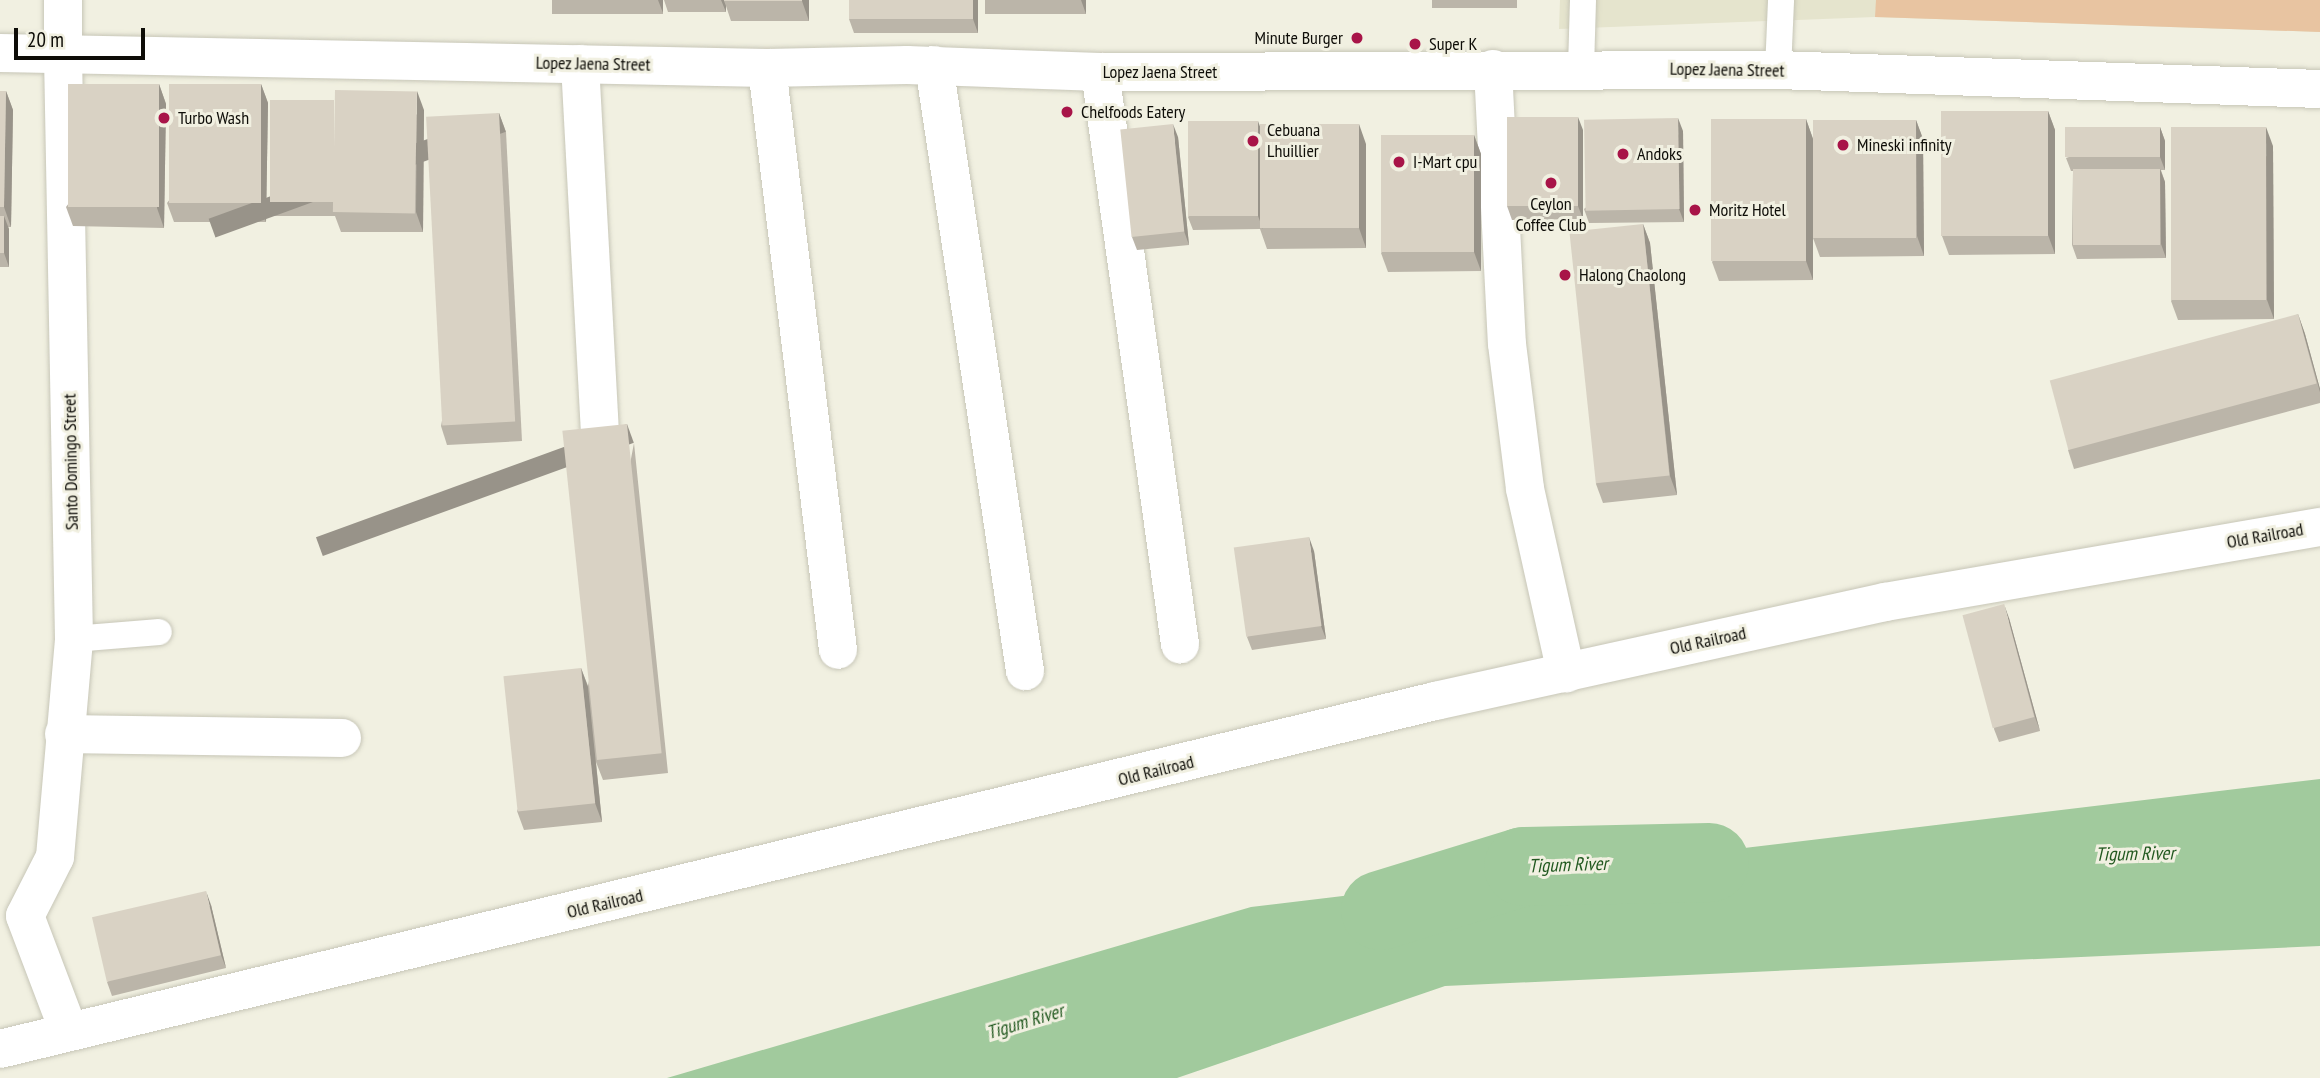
<!DOCTYPE html>
<html>
<head>
<meta charset="utf-8">
<style>
  body { margin:0 }
  #map { position:relative; width:2320px; height:1078px; overflow:hidden; background:#f1f0e1; font-family:"PT Sans Narrow",sans-serif }
  div>[style] { position:absolute }
  [style*='--x'] { left:calc(var(--x)*1px); top:calc(var(--y)*1px); width:calc(var(--w)*1px); rotate:calc(var(--a)*1deg) }
  .built>* { inset:0; background:#e5e4cd }
  .green>* { inset:0; background:#e8c4a1 }
  .water>* { inset:0; background:#a1ca9d }
  .river>* { height:79px; margin:-39.5px; padding:0 39.5px; transform-origin:39.5px; border-radius:39.5px; background:#a1ca9d }
  .roads { filter:drop-shadow(0 0 2px #c7c6b7) drop-shadow(0 0 2px #c7c6b7) }
  .service>* { height:26px; margin:-13px; padding:0 13px; transform-origin:13px; border-radius:13px; background:#fff }
  .minor>* { height:38px; margin:-19px; padding:0 19px; transform-origin:19px; border-radius:19px; background:#fff }
  .tertiary>* { height:38px; margin:-19px; padding:0 19px; transform-origin:19px; border-radius:19px; background:#fff }
  .primary>* { height:38px; margin:-19px; padding:0 19px; transform-origin:19px; border-radius:19px; background:#fff }
  .wall>* { inset:0; background:#bbb5a9; transform-origin:0 0 }
  .shaded-wall>* { inset:0; background:#989389; transform-origin:0 0 }
  .building>* { inset:0; background:#d9d2c4; transform-origin:0 0 }
  .dots>* { width:19px; height:19px; translate:-50% -50%; box-sizing:border-box; border:4px solid #f1f0e1; border-radius:50% }
  span { translate:-50% -50%; white-space:nowrap; text-align:center; line-height:1.15; -webkit-text-stroke:6px #f1f0e1; paint-order:stroke }
  .poi-label { font-size:18px; color:#0e0d08 }
  .right { translate:-100% -50%; text-align:right }
  .left { translate:0 -50%; text-align:left }
  .street-label { font-size:18px; color:#0e0d08 }
  .water-label { font-size:19px; color:#225920; font-style:italic }
  .scale { position:absolute; left:14px; top:28px; width:131px; height:32px; box-sizing:border-box; border:4px solid #0e0d08; border-top:0; padding-left:9px; font-size:21px; line-height:24px; white-space:nowrap; color:#0e0d08; -webkit-text-stroke:5px #f1f0e1; paint-order:stroke }
</style>
</head>
<body>
<div id="map">
  <div class="built">
    <div style="clip-path:polygon(1560px 0,2320px 0,2320px 32px,1875px 17px,1559px 29px)"></div>
  </div>
  <div class="green">
    <div style="clip-path:polygon(1876px 0,2320px 0,2320px 32px,1875px 17px)"></div>
  </div>
  <div class="water">
    <div style="clip-path:polygon(2320px 779px,2320px 946px,1445px 986px,1177px 1078px,667px 1078px,1251px 907px)"></div>
  </div>
  <div class="river">
    <div style="--x:1380;--y:910;--w:150;--a:-17.1"></div>
    <div style="--x:1523;--y:866;--w:186;--a:-1.2"></div>
  </div>
  <div class="roads">
    <div class="service">
      <div style="--x:1581;--y:68;--w:68;--a:-88.3"></div>
      <div style="--x:1778;--y:70;--w:70;--a:-87.5"></div>
      <div style="--x:74;--y:639;--w:85;--a:-4.7"></div>
    </div>
    <div class="minor">
      <div style="--x:580;--y:64;--w:368;--a:86.9"></div>
      <div style="--x:934;--y:65;--w:613;--a:81.46"></div>
      <div style="--x:767;--y:68;--w:586;--a:83.04"></div>
      <div style="--x:1493;--y:69;--w:275;--a:87.1"></div>
      <div style="--x:1507;--y:344;--w:146;--a:82.9"></div>
      <div style="--x:1525;--y:489;--w:189;--a:77.4"></div>
      <div style="--x:1100;--y:72;--w:578;--a:82.04"></div>
      <div style="--x:64;--y:734;--w:278;--a:0.8"></div>
      <div style="--x:25;--y:916;--w:66;--a:-63"></div>
      <div style="--x:55;--y:857;--w:219;--a:-85"></div>
      <div style="--x:74;--y:639;--w:584;--a:-91.08"></div>
      <div style="--x:25;--y:916;--w:124;--a:69.2"></div>
      <div style="--x:0;--y:1049;--w:1477;--a:-13.63"></div>
      <div style="--x:1435;--y:701;--w:461;--a:-12.4"></div>
      <div style="--x:1885;--y:602;--w:441;--a:-9.8"></div>
    </div>
    <div class="tertiary">
      <div style="--x:63;--y:55;--w:55;--a:-90"></div>
    </div>
    <div class="primary">
      <div style="--x:0;--y:53;--w:767;--a:1.12"></div>
      <div style="--x:767;--y:68;--w:140;--a:-1.2"></div>
      <div style="--x:907;--y:65;--w:193;--a:2.1"></div>
      <div style="--x:1100;--y:72;--w:678;--a:-0.17"></div>
      <div style="--x:1778;--y:70;--w:542;--a:2.01"></div>
    </div>
  </div>
  <div class="wall">
    <div style="left:552px;top:0;width:111px;height:14px"></div>
    <div style="clip-path:polygon(664px 0,809px 0,809px 21px,731px 21px,726px 6px,726px 12px,668px 12px)"></div>
    <div style="clip-path:polygon(849px 0,978px 0,978px 33px,854px 33px,849px 19px)"></div>
    <div style="left:985px;top:0;width:101px;height:14px"></div>
    <div style="left:1432px;top:0;width:85px;height:8px"></div>
    <div style="clip-path:polygon(159px 84px,166px 104px,164px 228px,73px 226px,66px 207px)"></div>
    <div style="clip-path:polygon(261px 84px,268px 103px,266px 222px,174px 222px,167px 203px)"></div>
    <div style="clip-path:polygon(0 91px,6px 91px,13px 110px,11px 227px,8px 227px,9px 229px,9px 267px,0 267px)"></div>
    <div style="clip-path:polygon(424px 110px,423px 232px,341px 232px,335px 216px,274px 216px,269px 202px)"></div>
    <div style="clip-path:polygon(2048px 111px,2055px 130px,2055px 254px,1949px 255px,1942px 236px)"></div>
    <div style="clip-path:polygon(499px 113px,506px 132px,522px 441px,447px 445px,441px 426px)"></div>
    <div style="clip-path:polygon(1806px 119px,1813px 139px,1813px 280px,1719px 281px,1712px 262px)"></div>
    <div style="clip-path:polygon(1916px 120px,1923px 139px,1924px 256px,1820px 257px,1813px 238px)"></div>
    <div style="clip-path:polygon(1260px 126px,1366px 144px,1366px 248px,1267px 249px,1260px 229px,1193px 230px,1188px 217px)"></div>
    <div style="clip-path:polygon(2160px 127px,2165px 141px,2165px 170px,2161px 170px,2165px 182px,2166px 258px,2077px 259px,2072px 245px,2073px 171px,2071px 171px,2066px 158px)"></div>
    <div style="clip-path:polygon(1583px 130px,1583px 219px,1512px 220px,1507px 206px)"></div>
    <div style="clip-path:polygon(1683px 131px,1684px 222px,1589px 223px,1584px 209px)"></div>
    <div style="clip-path:polygon(1474px 135px,1481px 154px,1481px 271px,1388px 272px,1381px 253px)"></div>
    <div style="clip-path:polygon(1178px 137px,1189px 245px,1137px 250px,1132px 237px)"></div>
    <div style="clip-path:polygon(2273px 146px,2274px 319px,2178px 320px,2171px 301px)"></div>
    <div style="clip-path:polygon(1643px 224px,1650px 243px,1677px 495px,1603px 503px,1596px 484px)"></div>
    <div style="clip-path:polygon(2298px 314px,2305px 334px,2320px 389px,2320px 403px,2074px 469px,2068px 450px)"></div>
    <div style="clip-path:polygon(634px 443px,668px 773px,603px 780px,596px 762px,602px 822px,524px 830px,517px 811px,581px 668px,588px 686px)"></div>
    <div style="clip-path:polygon(1314px 551px,1326px 639px,1252px 650px,1247px 637px)"></div>
    <div style="clip-path:polygon(2009px 618px,2040px 731px,1999px 742px,1994px 729px)"></div>
    <div style="clip-path:polygon(211px 905px,226px 968px,112px 996px,107px 982px)"></div>
  </div>
  <div class="shaded-wall">
    <div style="clip-path:polygon(658px 0,663px 0,663px 13px)"></div>
    <div style="clip-path:polygon(721px 0,726px 0,724px 1px,726px 6px,726px 12px)"></div>
    <div style="clip-path:polygon(802px 0,809px 0,809px 21px,802px 1px)"></div>
    <div style="clip-path:polygon(973px 0,978px 0,978px 33px,973px 19px)"></div>
    <div style="clip-path:polygon(1081px 0,1086px 0,1086px 14px)"></div>
    <div style="clip-path:polygon(159px 84px,166px 104px,164px 228px,157px 208px)"></div>
    <div style="clip-path:polygon(261px 84px,268px 103px,266px 222px,259px 203px)"></div>
    <div style="clip-path:polygon(6px 91px,13px 110px,11px 227px,4px 207px)"></div>
    <div style="clip-path:polygon(417px 91px,424px 110px,423px 232px,416px 212px)"></div>
    <div style="clip-path:polygon(2048px 111px,2055px 130px,2055px 254px,2048px 235px)"></div>
    <div style="left:499px;top:113px;width:20px;height:309px;rotate:70deg"></div>
    <div style="clip-path:polygon(1578px 117px,1583px 130px,1583px 219px,1578px 206px)"></div>
    <div style="clip-path:polygon(1678px 118px,1683px 131px,1684px 222px,1679px 209px)"></div>
    <div style="clip-path:polygon(1806px 119px,1813px 139px,1813px 280px,1806px 261px)"></div>
    <div style="clip-path:polygon(1916px 120px,1923px 139px,1924px 256px,1917px 236px)"></div>
    <div style="clip-path:polygon(1258px 121px,1263px 135px,1263px 229px,1258px 216px)"></div>
    <div style="clip-path:polygon(1173px 124px,1178px 137px,1189px 245px,1184px 231px)"></div>
    <div style="clip-path:polygon(1359px 124px,1366px 144px,1366px 248px,1359px 228px)"></div>
    <div style="clip-path:polygon(2160px 127px,2165px 141px,2165px 170px,2160px 157px)"></div>
    <div style="clip-path:polygon(2266px 127px,2273px 146px,2274px 319px,2267px 300px)"></div>
    <div style="clip-path:polygon(1474px 135px,1481px 154px,1481px 271px,1474px 252px)"></div>
    <div style="clip-path:polygon(2160px 169px,2165px 182px,2166px 258px,2161px 244px)"></div>
    <div style="clip-path:polygon(4px 216px,9px 229px,9px 267px,4px 253px)"></div>
    <div style="clip-path:polygon(1643px 224px,1650px 243px,1677px 495px,1670px 476px)"></div>
    <div style="clip-path:polygon(2298px 314px,2305px 334px,2320px 389px,2320px 392px)"></div>
    <div style="left:627px;top:424px;width:20px;height:331px;rotate:70deg"></div>
    <div style="clip-path:polygon(1309px 537px,1314px 551px,1326px 639px,1321px 626px)"></div>
    <div style="clip-path:polygon(2004px 604px,2009px 618px,2040px 731px,2035px 717px)"></div>
    <div style="clip-path:polygon(581px 668px,588px 687px,602px 822px,595px 803px)"></div>
    <div style="clip-path:polygon(206px 891px,211px 905px,226px 968px,221px 955px)"></div>
  </div>
  <div class="building">
    <div style="left:724px;top:0;width:78px;height:1px"></div>
    <div style="left:849px;top:0;width:124px;height:19px"></div>
    <div style="left:68px;top:84px;width:91px;height:123px"></div>
    <div style="left:169px;top:84px;width:92px;height:119px"></div>
    <div style="left:335px;top:90px;width:82px;height:122px;rotate:1deg"></div>
    <div style="clip-path:polygon(0 91px,6px 91px,4px 207px,0 207px)"></div>
    <div style="left:270px;top:100px;width:64px;height:102px"></div>
    <div style="left:1941px;top:111px;width:107px;height:125px"></div>
    <div style="left:499px;top:113px;width:309px;height:73px;rotate:87deg"></div>
    <div style="left:1507px;top:117px;width:71px;height:89px"></div>
    <div style="left:1678px;top:118px;width:91px;height:94px;rotate:89deg"></div>
    <div style="left:1806px;top:119px;width:142px;height:95px;rotate:90deg"></div>
    <div style="left:1813px;top:120px;width:103px;height:118px"></div>
    <div style="left:1258px;top:121px;width:95px;height:70px;rotate:90deg"></div>
    <div style="left:1173px;top:124px;width:108px;height:53px;rotate:84deg"></div>
    <div style="left:1359px;top:124px;width:104px;height:99px;rotate:90deg"></div>
    <div style="left:2160px;top:127px;width:30px;height:95px;rotate:90deg"></div>
    <div style="left:2266px;top:127px;width:173px;height:95px;rotate:90deg"></div>
    <div style="left:1474px;top:135px;width:117px;height:93px;rotate:90deg"></div>
    <div style="left:2073px;top:169px;width:87px;height:76px"></div>
    <div style="left:0;top:216px;width:4px;height:37px"></div>
    <div style="left:1643px;top:224px;width:253px;height:74px;rotate:84deg"></div>
    <div style="left:2298px;top:314px;width:72px;height:257px;rotate:75deg"></div>
    <div style="left:627px;top:424px;width:331px;height:65px;rotate:84deg"></div>
    <div style="left:1309px;top:537px;width:90px;height:76px;rotate:82deg"></div>
    <div style="left:2004px;top:604px;width:117px;height:43px;rotate:75deg"></div>
    <div style="left:581px;top:668px;width:136px;height:78px;rotate:84deg"></div>
    <div style="left:206px;top:891px;width:66px;height:117px;rotate:77deg"></div>
  </div>
  <div class="dots">
    <div style="left:1357px;top:38px;background:#a81448"></div>
    <div style="left:1415px;top:44px;background:#a81448"></div>
    <div style="left:1067px;top:112px;background:#a81448"></div>
    <div style="left:164px;top:118px;background:#a81448"></div>
    <div style="left:1253px;top:141px;background:#a81448"></div>
    <div style="left:1843px;top:145px;background:#a81448"></div>
    <div style="left:1623px;top:154px;background:#a81448"></div>
    <div style="left:1399px;top:162px;background:#a81448"></div>
    <div style="left:1551px;top:183px;background:#a81448"></div>
    <div style="left:1695px;top:210px;background:#a81448"></div>
    <div style="left:1565px;top:275px;background:#a81448"></div>
  </div>
  <div class="poi-label">
    <span class="right" style="left:1343px;top:38px">Minute Burger</span>
    <span class="left" style="left:1429px;top:44px">Super K</span>
    <span class="left" style="left:1081px;top:112px">Chelfoods Eatery</span>
    <span class="left" style="left:178px;top:118px">Turbo Wash</span>
    <span class="left" style="left:1267px;top:141px">Cebuana<br>Lhuillier</span>
    <span class="left" style="left:1857px;top:145px">Mineski infinity</span>
    <span class="left" style="left:1637px;top:154px">Andoks</span>
    <span class="left" style="left:1413px;top:162px">I-Mart cpu</span>
    <span style="left:1551px;top:215px">Ceylon<br>Coffee Club</span>
    <span class="left" style="left:1709px;top:210px">Moritz Hotel</span>
    <span class="left" style="left:1579px;top:275px">Halong Chaolong</span>
  </div>
  <div class="street-label">
    <span style="left:593px;top:64px;rotate:1deg">Lopez Jaena Street</span>
    <span style="left:1727px;top:70px;rotate:1deg">Lopez Jaena Street</span>
    <span style="left:1160px;top:72px">Lopez Jaena Street</span>
    <span style="left:71px;top:462px;rotate:-91deg">Santo Domingo Street</span>
    <span style="left:2265px;top:536px;rotate:-10deg">Old Railroad</span>
    <span style="left:1708px;top:641px;rotate:-12deg">Old Railroad</span>
    <span style="left:1156px;top:771px;rotate:-14deg">Old Railroad</span>
    <span style="left:605px;top:904px;rotate:-13deg">Old Railroad</span>
  </div>
  <div class="water-label">
    <span style="left:2135px;top:854px;rotate:-1deg">Tigum River</span>
    <span style="left:1568px;top:865px;rotate:-2deg">Tigum River</span>
    <span style="left:1025px;top:1022px;rotate:-17deg">Tigum River</span>
  </div>
  <div class="scale">20 m</div>
</div>
</body>
</html>
